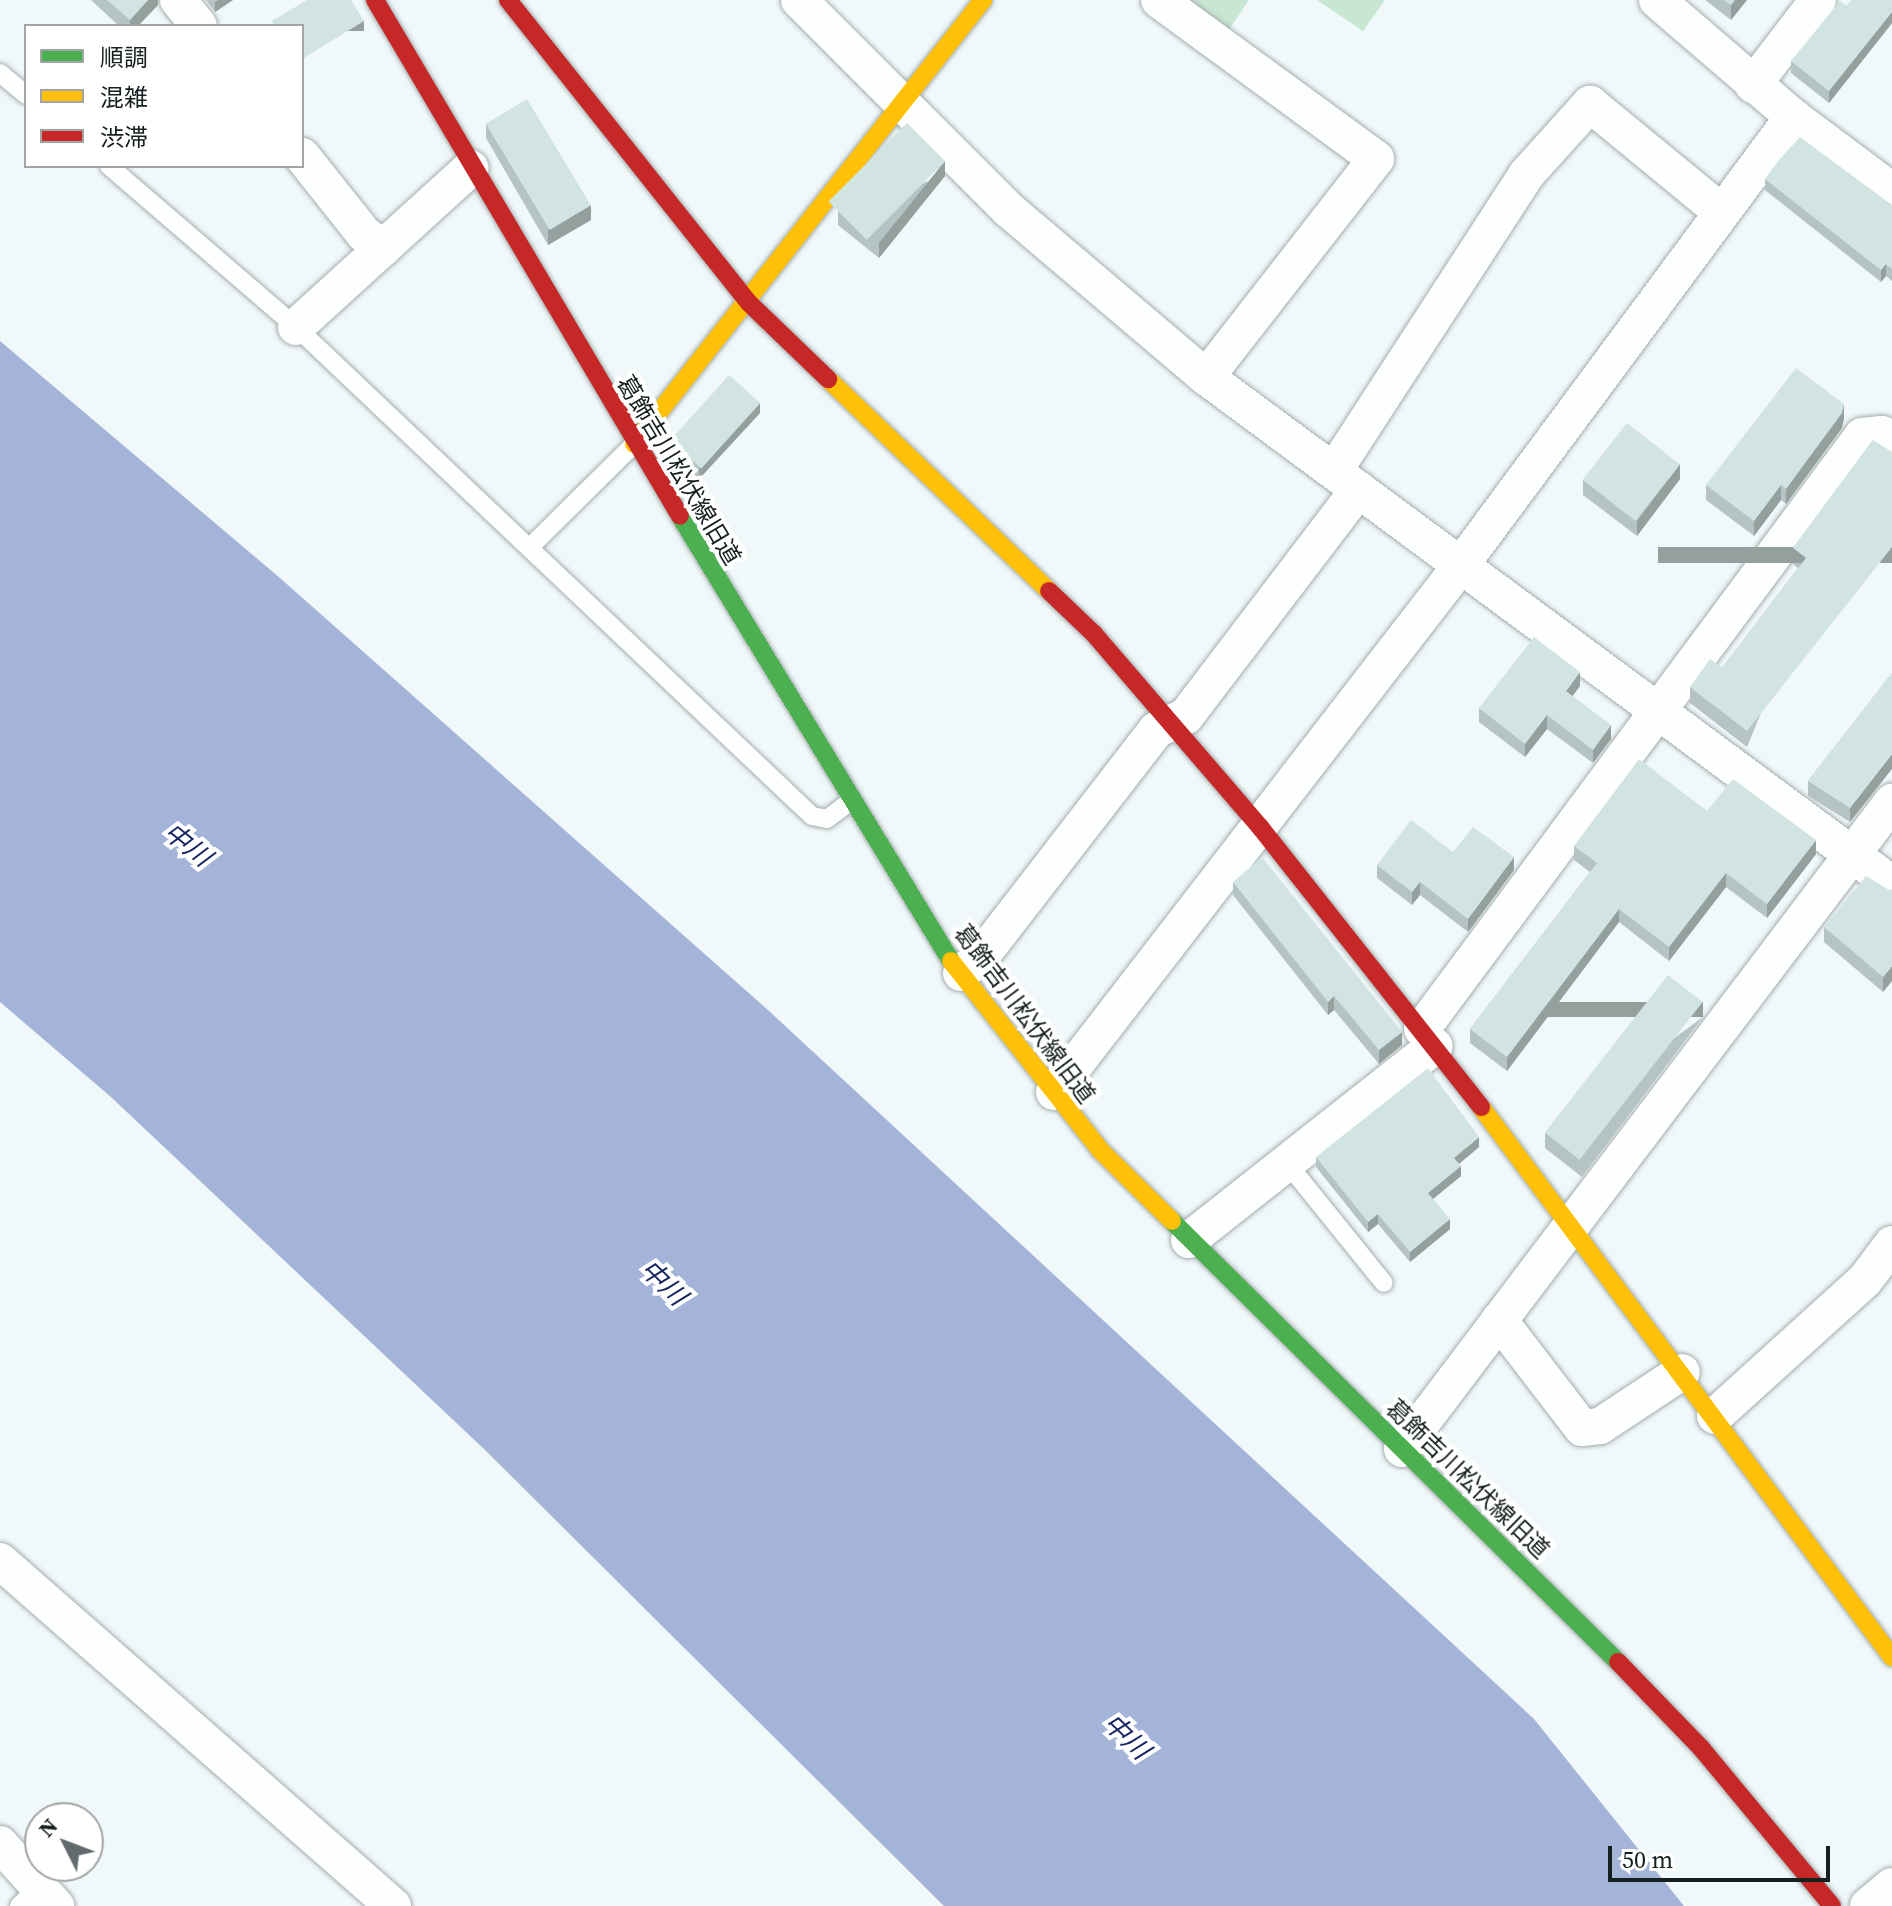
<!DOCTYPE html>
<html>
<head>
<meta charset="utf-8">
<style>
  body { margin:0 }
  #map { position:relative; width:1892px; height:1906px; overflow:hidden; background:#f0f8f9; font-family:"Source Serif 4","Noto Sans JP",serif }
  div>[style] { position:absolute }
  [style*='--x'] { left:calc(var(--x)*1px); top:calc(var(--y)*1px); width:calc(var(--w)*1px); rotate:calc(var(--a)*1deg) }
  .green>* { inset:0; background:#c7e7d2 }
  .water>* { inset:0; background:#a4b4d8 }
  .roads { filter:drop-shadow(0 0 2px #a5adae) drop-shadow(0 0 2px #a5adae) }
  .lane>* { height:18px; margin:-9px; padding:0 9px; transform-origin:9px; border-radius:9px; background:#fdfefe }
  .street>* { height:36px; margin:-18px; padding:0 18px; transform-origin:18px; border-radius:18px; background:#fdfefe }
  .fast>* { height:18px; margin:-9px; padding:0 9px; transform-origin:9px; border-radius:9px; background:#4caf50 }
  .slow>* { height:18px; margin:-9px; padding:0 9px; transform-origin:9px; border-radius:9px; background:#ffc107 }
  .jam>* { height:18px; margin:-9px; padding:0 9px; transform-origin:9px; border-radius:9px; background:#c62828 }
  .wall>* { inset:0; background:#b5c4c2 }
  .shaded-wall>* { inset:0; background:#93a09e; transform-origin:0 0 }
  .building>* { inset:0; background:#d2e4e2; transform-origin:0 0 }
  span { translate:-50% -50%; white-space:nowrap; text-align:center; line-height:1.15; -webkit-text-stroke:8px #fff; paint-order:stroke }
  .street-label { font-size:24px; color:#161f20 }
  .water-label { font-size:26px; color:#172562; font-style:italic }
  .legend { position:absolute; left:24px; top:24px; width:280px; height:144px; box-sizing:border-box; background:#fff; border:2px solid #a2a5a6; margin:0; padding:10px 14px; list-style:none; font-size:24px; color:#161f20 }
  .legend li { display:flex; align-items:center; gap:16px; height:40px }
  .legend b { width:40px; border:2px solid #a2a5a6 }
  .north { position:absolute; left:24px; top:1802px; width:80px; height:80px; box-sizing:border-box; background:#fff; border:2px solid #a2a5a6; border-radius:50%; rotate:312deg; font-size:22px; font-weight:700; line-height:32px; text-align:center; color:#161f20 }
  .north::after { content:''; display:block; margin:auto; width:28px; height:36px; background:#626b6c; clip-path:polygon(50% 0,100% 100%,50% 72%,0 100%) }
  .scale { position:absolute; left:1608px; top:1846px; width:222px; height:36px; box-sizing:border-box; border:4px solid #161f20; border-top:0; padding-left:10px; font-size:24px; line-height:28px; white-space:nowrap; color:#161f20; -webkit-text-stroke:6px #fff; paint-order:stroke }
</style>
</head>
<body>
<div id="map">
  <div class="green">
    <div style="clip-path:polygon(1182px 0,1249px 0,1228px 31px)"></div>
    <div style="clip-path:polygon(1317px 0,1385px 0,1363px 31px)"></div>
  </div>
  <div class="water">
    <div style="clip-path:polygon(0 341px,280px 578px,769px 1011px,1534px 1719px,1684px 1906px,944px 1906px,484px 1449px,111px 1097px,0 1002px)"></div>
  </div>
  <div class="roads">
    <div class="lane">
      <div style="--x:0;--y:73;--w:34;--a:40"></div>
      <div style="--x:109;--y:166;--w:247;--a:40.7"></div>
      <div style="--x:296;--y:327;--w:711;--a:43.46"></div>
      <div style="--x:812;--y:816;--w:15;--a:11"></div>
      <div style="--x:827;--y:819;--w:30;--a:-37"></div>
      <div style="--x:530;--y:547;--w:146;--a:-44.7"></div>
      <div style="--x:1287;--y:1163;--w:154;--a:51.1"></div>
      <div style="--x:19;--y:1906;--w:28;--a:-44"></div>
    </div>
    <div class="street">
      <div style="--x:178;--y:0;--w:33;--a:51"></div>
      <div style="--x:799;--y:0;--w:297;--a:45"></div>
      <div style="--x:1009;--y:210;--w:258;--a:40.3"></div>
      <div style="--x:1206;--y:377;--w:853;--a:36.47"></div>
      <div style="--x:1159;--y:0;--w:269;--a:36.2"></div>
      <div style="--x:1376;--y:159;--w:276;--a:127.9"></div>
      <div style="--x:1657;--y:0;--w:179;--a:40.7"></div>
      <div style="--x:1793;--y:117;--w:124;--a:36.8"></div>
      <div style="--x:1753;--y:85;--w:107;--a:-52.6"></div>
      <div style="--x:302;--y:156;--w:100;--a:51.5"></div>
      <div style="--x:364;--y:234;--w:24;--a:36"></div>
      <div style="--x:296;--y:327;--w:236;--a:-42.3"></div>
      <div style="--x:1334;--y:471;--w:353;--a:-57"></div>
      <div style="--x:1526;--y:175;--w:96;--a:-48"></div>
      <div style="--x:1590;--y:104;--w:167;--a:39.4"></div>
      <div style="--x:961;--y:973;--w:24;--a:-38"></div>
      <div style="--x:980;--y:958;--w:288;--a:-52.3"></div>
      <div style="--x:1156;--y:730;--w:33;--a:-25"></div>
      <div style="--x:1186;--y:716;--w:285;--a:-52.7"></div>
      <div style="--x:1422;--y:1029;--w:738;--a:-53.42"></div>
      <div style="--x:1862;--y:436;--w:20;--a:-6"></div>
      <div style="--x:1882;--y:434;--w:13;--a:39"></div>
      <div style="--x:1054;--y:1092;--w:666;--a:-52.32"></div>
      <div style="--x:1461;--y:565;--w:558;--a:-53.46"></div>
      <div style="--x:1189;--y:1240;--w:313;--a:-38.3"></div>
      <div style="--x:1499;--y:1320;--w:136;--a:52.5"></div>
      <div style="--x:1582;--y:1428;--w:18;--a:-6"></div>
      <div style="--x:1600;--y:1426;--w:98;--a:-33.4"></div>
      <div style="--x:1715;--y:1416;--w:202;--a:-42.2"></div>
      <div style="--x:1865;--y:1280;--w:45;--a:-53.1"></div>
      <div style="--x:1402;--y:1449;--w:812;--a:-52.86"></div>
      <div style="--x:0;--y:1561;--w:523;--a:41.28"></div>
      <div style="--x:0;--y:1844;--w:84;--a:47.9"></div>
      <div style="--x:1868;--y:1906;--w:31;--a:-40"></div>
    </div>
    <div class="fast">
      <div style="--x:680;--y:516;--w:521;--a:58.66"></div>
      <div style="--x:1172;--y:1221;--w:627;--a:44.68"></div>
    </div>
    <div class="slow">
      <div style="--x:828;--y:379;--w:306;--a:43.8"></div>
      <div style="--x:634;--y:444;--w:565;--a:-51.83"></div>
      <div style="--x:951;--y:961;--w:241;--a:51.7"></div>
      <div style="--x:1100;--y:1150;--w:101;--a:44.6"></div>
      <div style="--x:1481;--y:1107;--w:687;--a:53.23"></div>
    </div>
    <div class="jam">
      <div style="--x:375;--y:0;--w:599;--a:59.41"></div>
      <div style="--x:508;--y:0;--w:387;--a:51.5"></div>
      <div style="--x:749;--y:303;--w:110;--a:43.9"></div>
      <div style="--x:1049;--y:591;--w:62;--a:43.7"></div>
      <div style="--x:1094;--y:634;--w:255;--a:49.3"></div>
      <div style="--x:1260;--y:827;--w:357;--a:51.7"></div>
      <div style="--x:1618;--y:1662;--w:120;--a:46"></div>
      <div style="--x:1701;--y:1748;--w:205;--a:50.3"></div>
    </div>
  </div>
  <div class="wall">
    <div style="clip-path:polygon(91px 0,158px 0,158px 5px,138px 26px,119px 26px)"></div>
    <div style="clip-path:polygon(206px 0,233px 0,215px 12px)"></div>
    <div style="clip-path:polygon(1705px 0,1747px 0,1731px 20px)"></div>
    <div style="clip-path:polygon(1892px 0,1892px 23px,1829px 103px,1791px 73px,1791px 61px,1846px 6px)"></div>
    <div style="clip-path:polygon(486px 123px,591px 220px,548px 245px,486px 138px)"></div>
    <div style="clip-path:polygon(945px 176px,879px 258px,838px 225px,838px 210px)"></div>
    <div style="clip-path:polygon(1765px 179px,1892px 205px,1892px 281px,1886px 276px,1881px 282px,1765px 190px)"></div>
    <div style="clip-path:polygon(760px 413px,699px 479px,669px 449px,669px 439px)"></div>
    <div style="clip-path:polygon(1844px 418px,1842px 428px,1786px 504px,1781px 500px,1754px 536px,1706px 500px,1706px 485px)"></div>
    <div style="clip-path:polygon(1873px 440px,1747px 747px,1690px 703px,1690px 687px,1722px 668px,1798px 568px,1793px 564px,1793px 548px)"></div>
    <div style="clip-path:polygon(1680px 479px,1637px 536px,1583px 495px,1583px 480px)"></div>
    <div style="clip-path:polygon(1892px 673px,1850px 822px,1808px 796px,1808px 781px)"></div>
    <div style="clip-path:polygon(1580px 686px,1572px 696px,1611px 739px,1593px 763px,1547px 729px,1525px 757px,1479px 722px,1479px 708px)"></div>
    <div style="clip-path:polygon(1707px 811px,1816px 854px,1767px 918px,1726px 887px,1669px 961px,1619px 922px,1507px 1071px,1470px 1043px,1470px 1029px,1590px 872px,1574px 860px,1574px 846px)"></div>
    <div style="clip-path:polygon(1453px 852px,1514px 870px,1468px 932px,1420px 895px,1412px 905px,1377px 878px,1377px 865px)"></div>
    <div style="clip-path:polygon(1233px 882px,1402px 1045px,1379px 1064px,1334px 1010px,1328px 1015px,1233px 895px)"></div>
    <div style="clip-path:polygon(1889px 890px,1883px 992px,1824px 942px,1824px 927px)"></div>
    <div style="clip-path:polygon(1703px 1017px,1582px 1177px,1545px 1148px,1545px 1133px)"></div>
    <div style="clip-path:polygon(1479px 1147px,1459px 1164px,1461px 1176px,1433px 1199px,1450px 1229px,1410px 1262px,1378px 1224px,1368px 1232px,1316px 1167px,1316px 1157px)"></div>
  </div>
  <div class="shaded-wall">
    <div style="clip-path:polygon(148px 0,158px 0,158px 5px,138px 26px,130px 26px,130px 20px)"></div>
    <div style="clip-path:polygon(219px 0,233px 0,215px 12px,215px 2px)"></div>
    <div style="clip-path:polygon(1735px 0,1747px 0,1731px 20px,1731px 5px)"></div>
    <div style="clip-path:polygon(1892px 12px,1892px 23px,1829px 103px,1829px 91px)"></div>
    <div style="left:364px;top:21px;width:10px;height:73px;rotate:90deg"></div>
    <div style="clip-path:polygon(945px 161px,945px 176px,879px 258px,879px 243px)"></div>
    <div style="clip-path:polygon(591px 205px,591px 220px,548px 245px,548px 230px)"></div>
    <div style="clip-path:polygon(1886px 264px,1886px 276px,1881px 282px,1881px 270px)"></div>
    <div style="clip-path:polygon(760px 403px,760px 413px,699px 479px,699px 469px)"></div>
    <div style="clip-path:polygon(1844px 404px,1844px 418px,1842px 428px,1786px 504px,1786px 489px)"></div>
    <div style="clip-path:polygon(1680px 464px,1680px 479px,1637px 536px,1637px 521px)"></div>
    <div style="clip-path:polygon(1781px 485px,1781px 500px,1754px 536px,1754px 521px)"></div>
    <div style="left:1892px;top:547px;width:16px;height:234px;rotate:90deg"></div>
    <div style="clip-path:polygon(1580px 672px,1580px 686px,1566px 705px,1566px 691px)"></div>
    <div style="clip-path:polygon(1547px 715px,1547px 729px,1525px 757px,1525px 744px)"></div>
    <div style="clip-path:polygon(1611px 725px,1611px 739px,1593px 763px,1593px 750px)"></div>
    <div style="clip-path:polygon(1892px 754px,1892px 769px,1850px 822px,1850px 808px)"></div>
    <div style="clip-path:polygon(1816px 840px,1816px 854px,1767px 918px,1767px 904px)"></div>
    <div style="clip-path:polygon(1514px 857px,1514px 870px,1468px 932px,1468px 919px)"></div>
    <div style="clip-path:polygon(1726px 873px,1726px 887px,1669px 961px,1669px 947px)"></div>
    <div style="clip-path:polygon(1420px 882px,1420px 895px,1412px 905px,1412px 892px)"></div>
    <div style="clip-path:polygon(1619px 909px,1619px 922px,1507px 1071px,1507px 1057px)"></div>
    <div style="clip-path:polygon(1892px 966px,1892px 981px,1883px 992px,1883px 977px)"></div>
    <div style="clip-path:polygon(1334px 996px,1334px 1010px,1328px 1015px,1328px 1002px)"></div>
    <div style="left:1703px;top:1002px;width:15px;height:201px;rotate:90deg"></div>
    <div style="clip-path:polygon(1402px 1032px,1402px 1045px,1379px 1064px,1379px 1050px)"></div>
    <div style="clip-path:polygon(1479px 1137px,1479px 1147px,1454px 1168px,1454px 1158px)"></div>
    <div style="clip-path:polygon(1461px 1166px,1461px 1176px,1428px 1203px,1428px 1193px)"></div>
    <div style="clip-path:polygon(1378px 1214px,1378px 1224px,1368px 1232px,1368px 1222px)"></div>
    <div style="clip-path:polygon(1450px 1219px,1450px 1229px,1410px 1262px,1410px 1252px)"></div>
  </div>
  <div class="building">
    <div style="clip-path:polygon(107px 0,148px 0,130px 20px)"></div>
    <div style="clip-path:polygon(307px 0,351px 0,364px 21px,302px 59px,302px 26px,275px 26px,272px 21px)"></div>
    <div style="clip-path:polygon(1724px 0,1735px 0,1731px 5px)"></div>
    <div style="clip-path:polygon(1851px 0,1892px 0,1892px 12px,1829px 91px,1791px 61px,1840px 1px,1846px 6px)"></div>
    <div style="left:527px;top:99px;width:124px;height:48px;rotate:59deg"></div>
    <div style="left:907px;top:123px;width:54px;height:111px;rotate:45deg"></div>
    <div style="clip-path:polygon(1800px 137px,1892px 205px,1892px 269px,1886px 264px,1881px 270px,1765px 179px,1779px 160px)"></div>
    <div style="clip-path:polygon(1796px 368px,1844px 404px,1842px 413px,1786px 489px,1781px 485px,1754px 521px,1706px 485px)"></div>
    <div style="left:729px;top:375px;width:42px;height:88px;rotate:42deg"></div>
    <div style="left:1627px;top:423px;width:67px;height:72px;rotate:38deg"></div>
    <div style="clip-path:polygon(1873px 440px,1892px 452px,1892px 547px,1747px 731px,1690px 687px,1710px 659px,1722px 668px,1806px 558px,1793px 548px)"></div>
    <div style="clip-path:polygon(1534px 637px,1580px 672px,1566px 691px,1611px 725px,1593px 750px,1547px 715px,1525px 744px,1479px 708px)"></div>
    <div style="clip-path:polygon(1892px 673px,1892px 754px,1850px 808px,1808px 781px)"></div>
    <div style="clip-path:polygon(1639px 759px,1707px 811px,1733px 779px,1816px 840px,1767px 904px,1726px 873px,1669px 947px,1619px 909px,1507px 1057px,1470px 1029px,1597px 863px,1574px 846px)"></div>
    <div style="clip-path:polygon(1411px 820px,1453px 852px,1473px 827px,1514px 857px,1468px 919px,1420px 882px,1412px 892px,1377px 865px)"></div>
    <div style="clip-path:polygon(1262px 857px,1402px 1032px,1379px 1050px,1334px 996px,1328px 1002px,1233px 882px)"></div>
    <div style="clip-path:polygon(1866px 876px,1889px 890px,1892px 889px,1892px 966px,1883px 977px,1824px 927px)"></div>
    <div style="left:1668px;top:975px;width:44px;height:200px;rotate:38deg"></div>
    <div style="clip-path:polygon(1428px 1068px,1479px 1137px,1454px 1158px,1461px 1166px,1428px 1193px,1450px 1219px,1410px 1252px,1378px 1214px,1368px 1222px,1316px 1157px)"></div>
  </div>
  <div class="street-label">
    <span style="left:679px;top:470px;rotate:59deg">葛飾吉川松伏線旧道</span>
    <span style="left:1025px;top:1014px;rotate:53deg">葛飾吉川松伏線旧道</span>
    <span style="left:1468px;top:1479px;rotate:44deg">葛飾吉川松伏線旧道</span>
  </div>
  <div class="water-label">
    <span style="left:187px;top:845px;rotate:39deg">中川</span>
    <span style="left:663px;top:1283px;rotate:44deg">中川</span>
    <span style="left:1126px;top:1737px;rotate:44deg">中川</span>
  </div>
  <ul class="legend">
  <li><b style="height:10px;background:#4caf50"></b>順調</li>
  <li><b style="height:10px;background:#ffc107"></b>混雑</li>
  <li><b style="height:10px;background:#c62828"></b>渋滞</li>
  </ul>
  <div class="north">N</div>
  <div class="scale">50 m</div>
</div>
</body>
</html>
